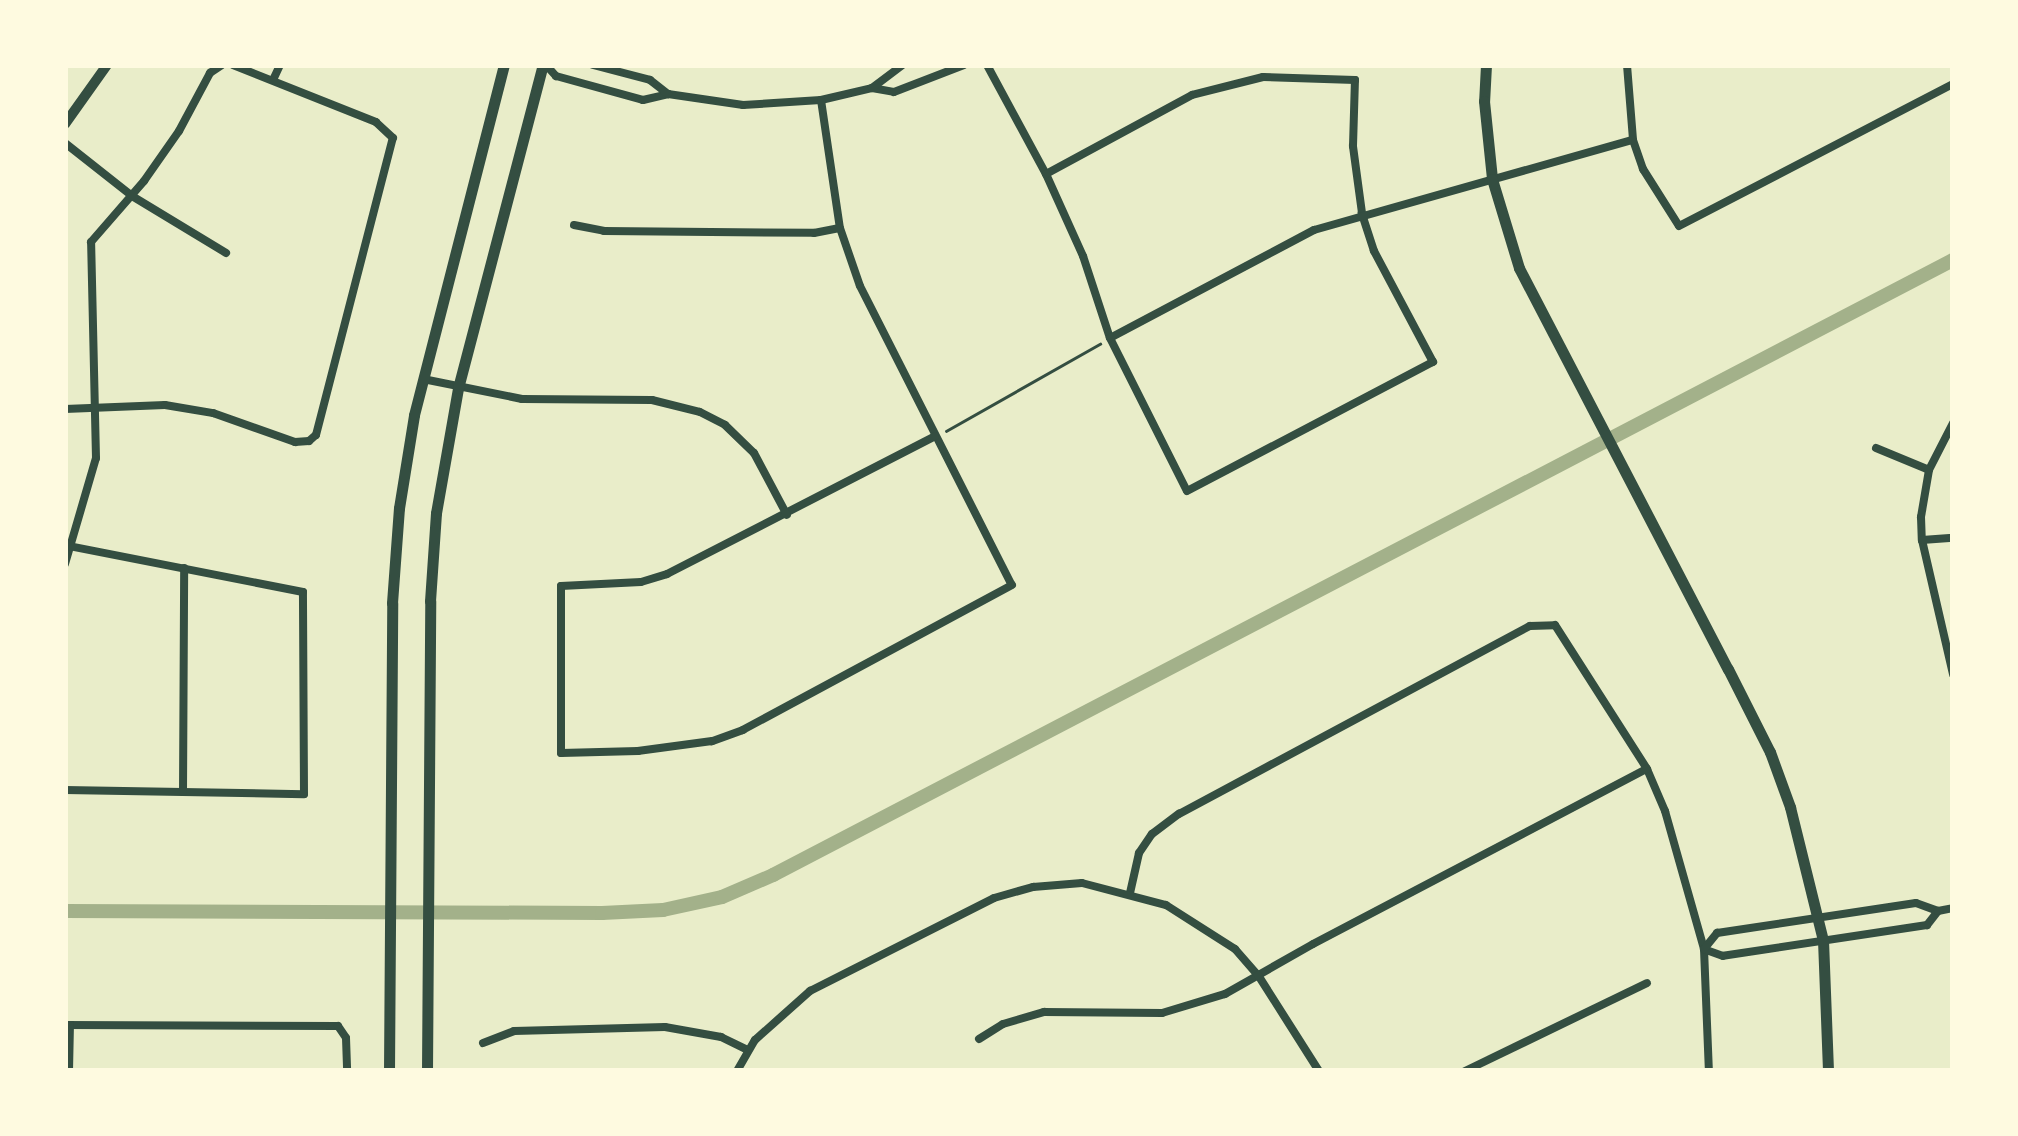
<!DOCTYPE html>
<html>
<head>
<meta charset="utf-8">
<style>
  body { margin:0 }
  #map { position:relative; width:2018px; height:1136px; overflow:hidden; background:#e9edc9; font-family:"Archivo Narrow",sans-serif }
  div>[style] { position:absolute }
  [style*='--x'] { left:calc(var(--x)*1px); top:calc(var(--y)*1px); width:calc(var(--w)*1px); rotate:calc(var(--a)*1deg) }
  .canal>* { height:14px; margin:-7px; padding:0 7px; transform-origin:7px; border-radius:7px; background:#a3b18a }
  .path>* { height:2.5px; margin:-1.25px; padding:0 1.25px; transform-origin:1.25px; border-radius:1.25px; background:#344e41 }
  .minor>* { height:8px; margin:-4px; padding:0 4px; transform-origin:4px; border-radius:4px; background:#344e41 }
  .tertiary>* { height:10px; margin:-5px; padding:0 5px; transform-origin:5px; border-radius:5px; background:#344e41 }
  .secondary>* { height:11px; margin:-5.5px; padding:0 5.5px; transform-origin:5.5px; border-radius:5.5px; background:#344e41 }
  span { translate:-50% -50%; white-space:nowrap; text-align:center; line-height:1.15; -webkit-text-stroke:10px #fefae0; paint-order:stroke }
  .frame { position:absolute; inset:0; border:68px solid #fefae0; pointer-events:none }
</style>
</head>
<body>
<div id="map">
  <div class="canal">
    <div style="--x:65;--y:911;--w:537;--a:0.21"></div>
    <div style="--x:602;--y:913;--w:61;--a:-2.8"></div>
    <div style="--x:663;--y:910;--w:60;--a:-12.4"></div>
    <div style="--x:722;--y:897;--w:56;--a:-23.3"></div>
    <div style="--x:773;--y:875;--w:1331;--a:-27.53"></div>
  </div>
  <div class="path">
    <div style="--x:946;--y:431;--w:177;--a:-29.5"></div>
  </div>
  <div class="minor">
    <div style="--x:546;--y:65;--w:15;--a:48"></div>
    <div style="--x:556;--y:76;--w:90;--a:15.4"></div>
    <div style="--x:643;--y:100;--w:26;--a:-13"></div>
    <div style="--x:668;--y:94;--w:76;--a:8.3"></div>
    <div style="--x:743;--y:105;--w:78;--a:-3.7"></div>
    <div style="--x:821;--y:100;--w:52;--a:-13.2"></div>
    <div style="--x:872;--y:88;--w:22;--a:10"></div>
    <div style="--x:894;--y:92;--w:75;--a:-21.1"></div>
    <div style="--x:593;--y:65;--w:59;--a:14.7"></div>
    <div style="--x:650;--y:80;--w:23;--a:38"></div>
    <div style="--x:987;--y:65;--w:124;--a:61.6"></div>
    <div style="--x:1046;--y:174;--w:90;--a:65.7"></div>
    <div style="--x:1083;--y:256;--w:86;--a:71.8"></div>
    <div style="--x:1110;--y:338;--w:171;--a:63.3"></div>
    <div style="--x:1187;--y:491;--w:278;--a:-27.7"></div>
    <div style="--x:1433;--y:362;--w:126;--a:-118"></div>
    <div style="--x:1374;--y:251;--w:40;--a:-108"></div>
    <div style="--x:1362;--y:213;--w:68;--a:-97.7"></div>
    <div style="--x:1353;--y:146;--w:66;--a:-88.3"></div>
    <div style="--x:1355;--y:80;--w:92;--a:-178.1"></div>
    <div style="--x:1263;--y:77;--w:73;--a:165.8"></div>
    <div style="--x:1192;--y:95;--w:166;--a:151.6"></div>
    <div style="--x:1627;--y:65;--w:75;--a:85.4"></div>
    <div style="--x:1633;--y:140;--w:31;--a:71"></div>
    <div style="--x:1643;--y:169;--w:67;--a:57.7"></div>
    <div style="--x:1679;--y:226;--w:309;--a:-27.4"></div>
    <div style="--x:273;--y:80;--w:17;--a:-65"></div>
    <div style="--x:872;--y:88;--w:38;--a:-37"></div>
    <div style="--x:821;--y:100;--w:129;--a:81.6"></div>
    <div style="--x:840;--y:228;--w:61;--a:71"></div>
    <div style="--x:860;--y:286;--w:335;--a:63.1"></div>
    <div style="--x:1012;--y:585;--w:306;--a:151.7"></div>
    <div style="--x:743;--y:730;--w:33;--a:160"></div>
    <div style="--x:712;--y:741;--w:75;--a:172.3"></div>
    <div style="--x:638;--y:751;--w:77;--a:178.5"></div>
    <div style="--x:561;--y:753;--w:167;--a:-90"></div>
    <div style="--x:561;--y:586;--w:80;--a:-2.9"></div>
    <div style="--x:641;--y:582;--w:27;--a:-17"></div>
    <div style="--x:667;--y:574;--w:301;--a:-27.2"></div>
    <div style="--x:65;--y:143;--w:85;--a:38.3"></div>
    <div style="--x:132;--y:196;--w:110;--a:31.2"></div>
    <div style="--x:574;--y:225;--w:31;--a:11"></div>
    <div style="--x:604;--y:231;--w:210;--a:0.5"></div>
    <div style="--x:814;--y:233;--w:26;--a:-11"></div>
    <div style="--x:1110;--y:338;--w:231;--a:-27.9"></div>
    <div style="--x:1314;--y:230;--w:331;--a:-15.8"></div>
    <div style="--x:423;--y:379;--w:101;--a:11.4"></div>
    <div style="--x:522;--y:399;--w:130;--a:0.4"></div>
    <div style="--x:652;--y:400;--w:49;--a:14"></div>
    <div style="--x:700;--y:412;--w:28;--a:27"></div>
    <div style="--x:725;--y:425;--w:40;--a:44"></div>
    <div style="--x:754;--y:453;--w:70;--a:62"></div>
    <div style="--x:65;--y:409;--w:100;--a:-2.3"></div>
    <div style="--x:165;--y:405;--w:49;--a:9.5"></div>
    <div style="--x:213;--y:413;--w:87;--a:19.5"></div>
    <div style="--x:295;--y:442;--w:14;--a:-4"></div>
    <div style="--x:309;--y:441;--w:9;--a:-41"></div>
    <div style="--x:316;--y:435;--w:307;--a:-75.5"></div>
    <div style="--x:393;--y:138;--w:23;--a:-137"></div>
    <div style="--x:376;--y:122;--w:154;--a:-158.3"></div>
    <div style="--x:1953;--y:423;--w:53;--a:117.1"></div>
    <div style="--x:1929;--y:470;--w:48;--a:99.7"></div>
    <div style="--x:1921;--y:517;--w:23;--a:88"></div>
    <div style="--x:1922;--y:540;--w:138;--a:77"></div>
    <div style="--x:1876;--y:448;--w:57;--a:22.5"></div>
    <div style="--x:1922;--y:540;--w:31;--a:-4"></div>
    <div style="--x:65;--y:564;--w:110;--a:-73.7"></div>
    <div style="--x:96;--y:458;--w:216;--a:-91.3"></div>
    <div style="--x:91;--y:242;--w:81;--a:-49"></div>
    <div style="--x:144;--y:181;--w:61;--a:-55"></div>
    <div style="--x:179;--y:131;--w:66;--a:-61.9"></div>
    <div style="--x:210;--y:73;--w:14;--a:-34"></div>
    <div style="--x:65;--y:790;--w:239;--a:1"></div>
    <div style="--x:304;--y:794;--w:202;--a:-90.3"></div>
    <div style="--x:303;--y:592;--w:238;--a:-168.9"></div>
    <div style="--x:183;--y:792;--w:224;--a:-89.7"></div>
    <div style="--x:1130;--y:893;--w:41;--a:-77.3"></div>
    <div style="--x:1139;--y:853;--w:23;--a:-56"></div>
    <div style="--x:1152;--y:834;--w:34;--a:-37"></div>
    <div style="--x:1179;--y:814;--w:398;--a:-28.2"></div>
    <div style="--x:1530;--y:626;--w:25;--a:-2"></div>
    <div style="--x:1555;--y:625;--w:171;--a:57.4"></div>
    <div style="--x:1647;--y:769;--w:46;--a:66.8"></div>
    <div style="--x:1665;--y:811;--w:143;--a:74.2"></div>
    <div style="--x:1704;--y:949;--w:122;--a:87.7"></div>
    <div style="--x:1938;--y:911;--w:18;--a:128"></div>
    <div style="--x:1927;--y:925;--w:206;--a:171.4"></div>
    <div style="--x:1723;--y:956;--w:20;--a:-160"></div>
    <div style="--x:1704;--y:949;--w:21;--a:-51"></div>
    <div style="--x:1717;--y:933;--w:201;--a:-8.6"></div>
    <div style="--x:1916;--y:903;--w:23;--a:20"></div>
    <div style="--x:1938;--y:911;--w:15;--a:-11"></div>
    <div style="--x:65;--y:1025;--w:273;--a:0.2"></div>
    <div style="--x:338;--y:1026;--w:14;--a:56"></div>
    <div style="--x:346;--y:1038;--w:33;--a:88"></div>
    <div style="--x:979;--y:1039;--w:28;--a:-32"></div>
    <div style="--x:1003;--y:1024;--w:43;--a:-16.3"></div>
    <div style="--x:1044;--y:1012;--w:118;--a:0.5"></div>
    <div style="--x:1162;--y:1013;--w:66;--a:-16.8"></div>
    <div style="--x:1225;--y:994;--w:101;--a:-29.6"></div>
    <div style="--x:1313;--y:944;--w:377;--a:-27.7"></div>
    <div style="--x:483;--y:1043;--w:33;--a:-21"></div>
    <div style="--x:514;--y:1031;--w:151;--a:-1.5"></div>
    <div style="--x:665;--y:1027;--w:57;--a:10.1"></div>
    <div style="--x:721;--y:1037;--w:30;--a:26"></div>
    <div style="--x:69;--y:1071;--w:46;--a:-88.8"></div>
    <div style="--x:737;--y:1071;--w:36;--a:-60"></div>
    <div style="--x:755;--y:1040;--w:74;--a:-41.7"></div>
    <div style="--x:810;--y:991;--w:206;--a:-26.8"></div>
    <div style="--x:994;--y:898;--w:41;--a:-15.8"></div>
    <div style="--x:1033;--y:887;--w:49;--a:-4.7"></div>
    <div style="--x:1082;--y:883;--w:87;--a:14.7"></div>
    <div style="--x:1166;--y:905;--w:82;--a:32.5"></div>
    <div style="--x:1235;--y:949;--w:35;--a:49"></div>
    <div style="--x:1258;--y:975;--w:114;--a:57.6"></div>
    <div style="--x:1465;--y:1071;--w:202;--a:-25.8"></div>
  </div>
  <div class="tertiary">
    <div style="--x:65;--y:124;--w:72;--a:-54.6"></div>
  </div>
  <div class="secondary">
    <div style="--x:1486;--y:65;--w:36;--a:93"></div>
    <div style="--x:1484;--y:101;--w:78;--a:84.1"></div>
    <div style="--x:1492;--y:179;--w:93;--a:73.1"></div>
    <div style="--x:1519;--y:268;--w:452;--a:62.5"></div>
    <div style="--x:1728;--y:669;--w:93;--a:63.2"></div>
    <div style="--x:1770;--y:752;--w:59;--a:70"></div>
    <div style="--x:1790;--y:807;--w:137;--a:76.1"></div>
    <div style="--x:1823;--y:940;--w:131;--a:87.8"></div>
    <div style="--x:389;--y:1071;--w:468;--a:-89.6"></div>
    <div style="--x:392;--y:603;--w:95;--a:-85.8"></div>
    <div style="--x:399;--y:508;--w:94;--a:-80.8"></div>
    <div style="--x:414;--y:415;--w:361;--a:-75.6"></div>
    <div style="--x:427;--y:1071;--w:470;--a:-89.6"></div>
    <div style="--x:430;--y:601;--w:88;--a:-86.1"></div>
    <div style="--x:436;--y:513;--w:127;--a:-80"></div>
    <div style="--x:458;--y:388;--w:334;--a:-75.3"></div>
  </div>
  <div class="frame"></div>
</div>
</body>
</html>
